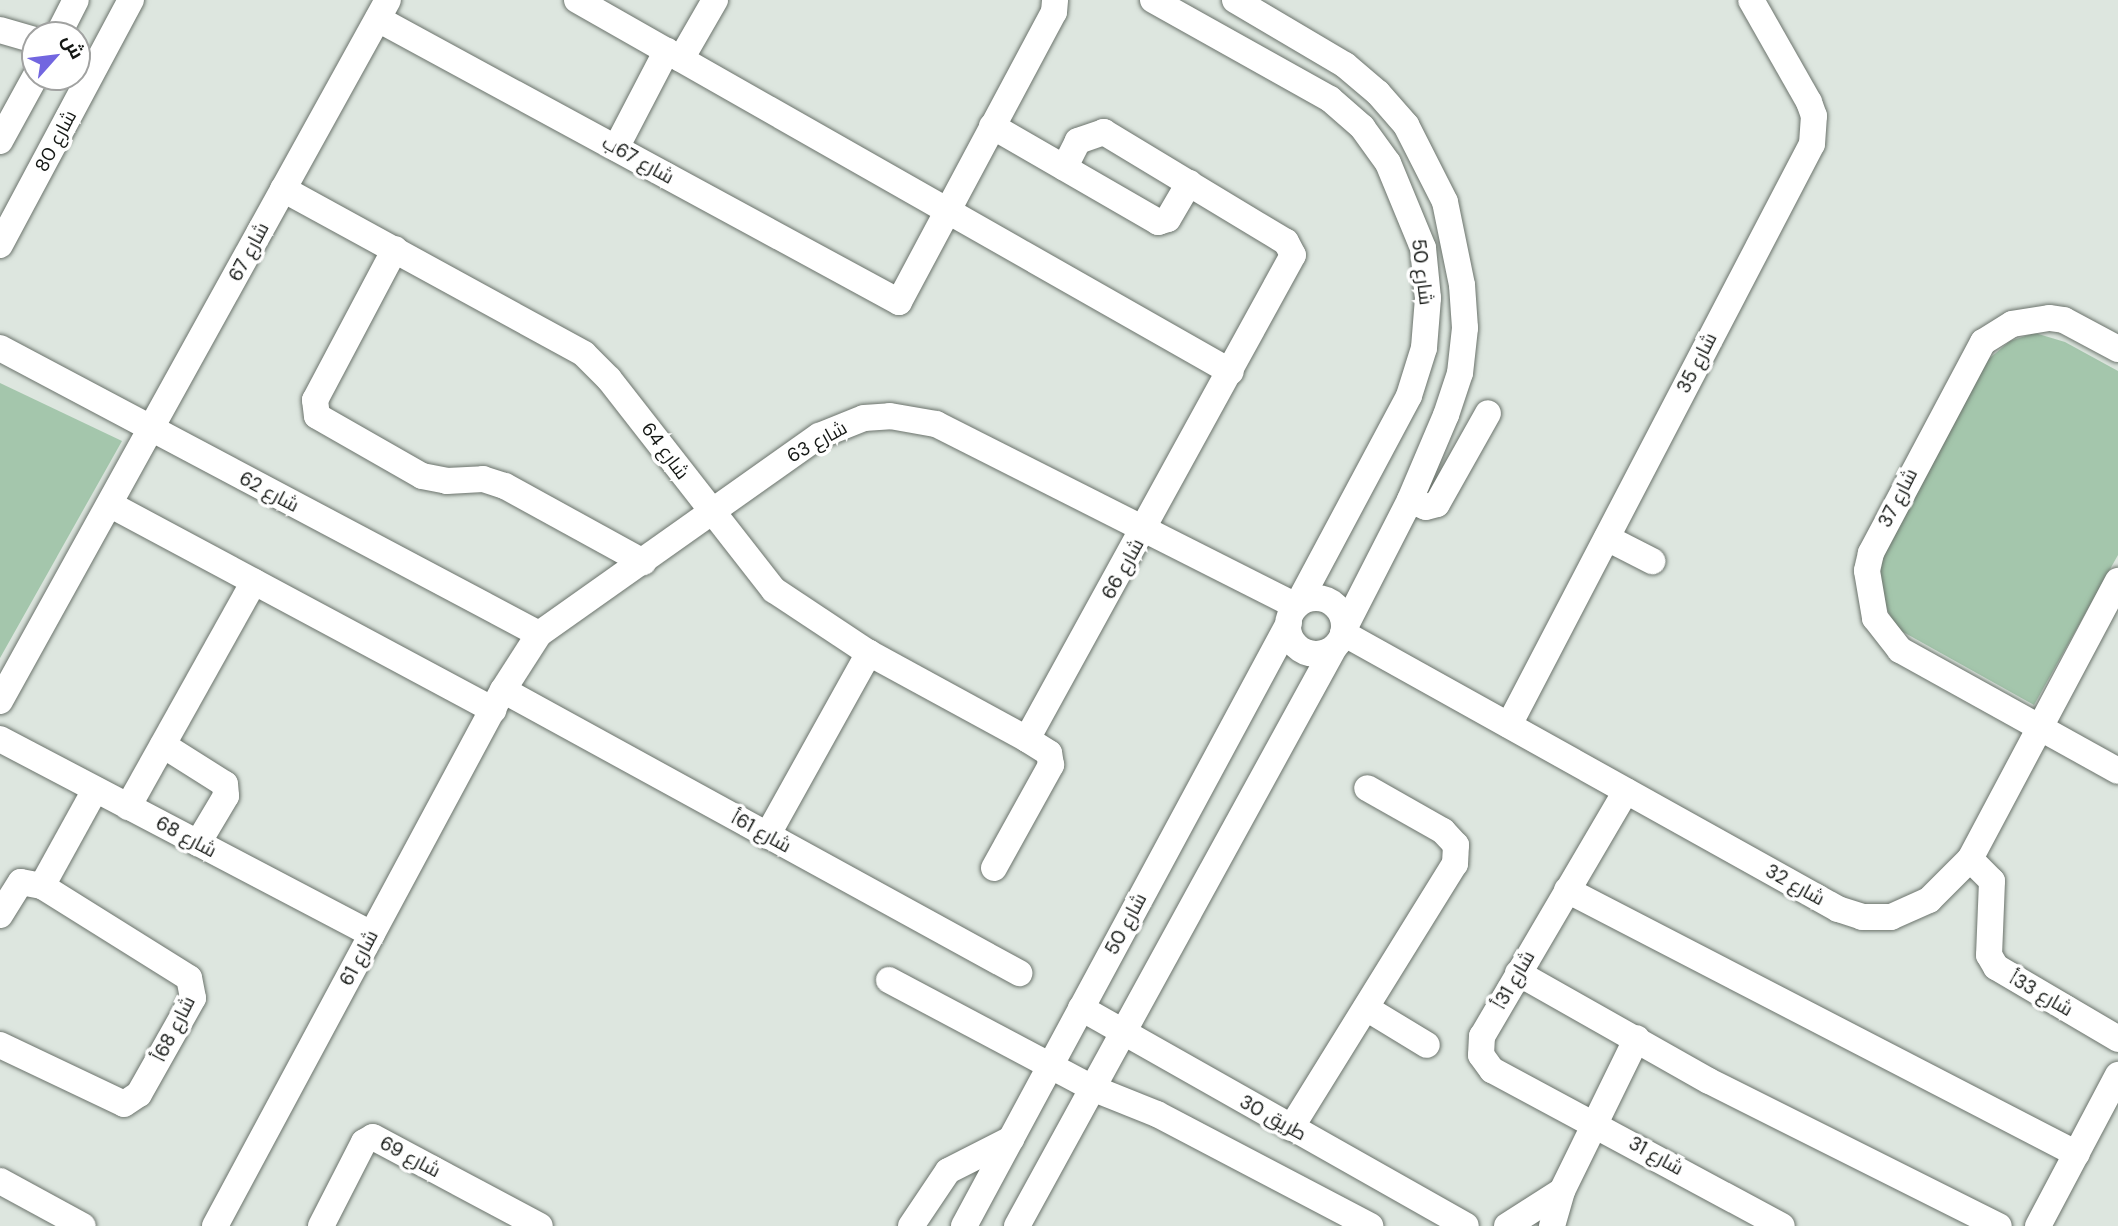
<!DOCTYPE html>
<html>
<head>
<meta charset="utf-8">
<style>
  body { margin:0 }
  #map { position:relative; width:2118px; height:1226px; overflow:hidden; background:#dde6df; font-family:"DM Sans",Cairo,sans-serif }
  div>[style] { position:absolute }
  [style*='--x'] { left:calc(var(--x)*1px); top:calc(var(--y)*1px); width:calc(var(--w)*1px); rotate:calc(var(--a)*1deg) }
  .green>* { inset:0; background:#a4c6ac }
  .roads { filter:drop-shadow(0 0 2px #6b736c) drop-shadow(0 0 2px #6b736c) }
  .minor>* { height:26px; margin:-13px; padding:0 13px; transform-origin:13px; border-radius:13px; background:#fff }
  .minor>.ring { margin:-13px; padding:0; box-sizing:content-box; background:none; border:26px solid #fff; border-radius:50% }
  span { translate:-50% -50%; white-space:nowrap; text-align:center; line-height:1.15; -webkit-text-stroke:7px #fff; paint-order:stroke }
  .street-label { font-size:19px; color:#141714 }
  .north { position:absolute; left:21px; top:21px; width:70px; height:70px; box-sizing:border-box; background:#fff; border:2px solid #a1a2a1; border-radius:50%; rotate:62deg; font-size:19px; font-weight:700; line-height:28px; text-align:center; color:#141714 }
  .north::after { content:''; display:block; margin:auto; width:24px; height:32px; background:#7266e0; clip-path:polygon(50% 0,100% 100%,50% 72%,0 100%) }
</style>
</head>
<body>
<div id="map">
  <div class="green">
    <div style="clip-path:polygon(2035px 333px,2065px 342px,2118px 371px,2118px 555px,2034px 705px,1896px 628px,1881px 596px,1879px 562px,1984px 363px,2010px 341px)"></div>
    <div style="clip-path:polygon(0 383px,122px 441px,0 658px)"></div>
  </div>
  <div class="roads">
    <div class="minor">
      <div style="--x:577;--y:0;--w:752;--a:29.63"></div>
      <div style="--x:1153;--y:0;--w:203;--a:29.2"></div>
      <div style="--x:1330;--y:99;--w:43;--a:41.2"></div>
      <div style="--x:1362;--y:127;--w:44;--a:54.2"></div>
      <div style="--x:1388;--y:163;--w:92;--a:67.6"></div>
      <div style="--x:1423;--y:248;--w:50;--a:84.3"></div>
      <div style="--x:1428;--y:298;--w:50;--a:94.6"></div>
      <div style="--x:1424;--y:348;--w:50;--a:107.4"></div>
      <div style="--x:1409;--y:396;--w:236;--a:118.1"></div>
      <div style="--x:1235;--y:0;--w:128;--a:30.6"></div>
      <div style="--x:1345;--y:65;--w:43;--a:40.3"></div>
      <div style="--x:1378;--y:93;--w:43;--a:48.8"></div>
      <div style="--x:1406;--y:125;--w:86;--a:63.1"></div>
      <div style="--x:1445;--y:202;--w:85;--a:78.4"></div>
      <div style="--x:1462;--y:285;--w:43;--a:86"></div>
      <div style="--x:1465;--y:328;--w:45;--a:96.3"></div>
      <div style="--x:1460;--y:373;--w:44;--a:108.4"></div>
      <div style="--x:1446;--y:415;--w:92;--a:113"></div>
      <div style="--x:1410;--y:500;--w:145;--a:117.1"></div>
      <div style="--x:378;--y:19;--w:593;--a:28.51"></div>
      <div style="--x:899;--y:302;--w:329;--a:-61.9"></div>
      <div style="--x:1054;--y:12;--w:12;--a:-85"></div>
      <div style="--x:0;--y:30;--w:36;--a:16"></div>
      <div style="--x:58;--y:35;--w:39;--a:-63"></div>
      <div style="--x:681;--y:59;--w:68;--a:-60"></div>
      <div style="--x:992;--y:126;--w:192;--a:30"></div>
      <div style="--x:1158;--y:222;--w:10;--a:-17"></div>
      <div style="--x:1168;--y:219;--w:42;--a:-59.7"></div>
      <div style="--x:0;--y:141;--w:73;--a:-61.3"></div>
      <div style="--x:616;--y:148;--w:110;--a:-62.5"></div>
      <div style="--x:283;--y:189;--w:343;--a:28.7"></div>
      <div style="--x:584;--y:354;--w:35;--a:45"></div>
      <div style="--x:609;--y:379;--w:268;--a:52"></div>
      <div style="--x:774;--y:590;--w:114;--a:33.6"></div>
      <div style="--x:869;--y:653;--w:180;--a:28.6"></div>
      <div style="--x:0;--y:245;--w:278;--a:-61.9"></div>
      <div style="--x:395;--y:249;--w:171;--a:117.9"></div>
      <div style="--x:315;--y:400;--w:16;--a:83"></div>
      <div style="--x:317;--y:416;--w:121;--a:29.7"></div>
      <div style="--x:422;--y:476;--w:25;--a:11"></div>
      <div style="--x:447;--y:481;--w:36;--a:-3"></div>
      <div style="--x:483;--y:479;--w:23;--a:18"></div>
      <div style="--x:505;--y:486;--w:158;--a:28.8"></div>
      <div style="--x:0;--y:348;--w:610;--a:27.95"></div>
      <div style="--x:2118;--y:349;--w:61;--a:-151.8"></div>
      <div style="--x:2064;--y:320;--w:15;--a:-172"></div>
      <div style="--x:2049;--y:318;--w:37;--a:171"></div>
      <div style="--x:2012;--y:324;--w:34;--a:148"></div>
      <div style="--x:1983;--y:342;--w:239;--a:118"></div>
      <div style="--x:1871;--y:553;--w:18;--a:103"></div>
      <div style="--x:1867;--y:571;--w:48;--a:80.3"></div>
      <div style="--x:1875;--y:618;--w:41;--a:52"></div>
      <div style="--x:1900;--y:650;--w:249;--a:29"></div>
      <div style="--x:1410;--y:500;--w:17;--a:24"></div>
      <div style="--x:1426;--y:507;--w:11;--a:-15"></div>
      <div style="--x:1437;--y:504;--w:104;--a:-60.7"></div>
      <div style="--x:111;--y:505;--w:434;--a:28.2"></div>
      <div style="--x:1607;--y:538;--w:51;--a:27.1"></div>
      <div class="ring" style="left:1288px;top:598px;width:30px;height:30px"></div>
      <div style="--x:1343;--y:633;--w:567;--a:29.14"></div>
      <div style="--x:1838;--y:909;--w:25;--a:18"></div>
      <div style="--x:1862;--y:917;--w:29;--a:0"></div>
      <div style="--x:1891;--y:917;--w:42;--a:-24.1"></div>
      <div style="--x:1929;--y:900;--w:58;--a:-45"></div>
      <div style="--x:1970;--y:859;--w:315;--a:-62"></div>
      <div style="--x:503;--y:690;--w:589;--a:28.74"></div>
      <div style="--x:0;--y:701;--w:801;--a:-61.04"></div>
      <div style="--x:1509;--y:725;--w:655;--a:-62.46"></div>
      <div style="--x:1812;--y:144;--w:28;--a:-86"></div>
      <div style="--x:1814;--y:116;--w:15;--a:-110"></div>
      <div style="--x:1809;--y:102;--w:117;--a:-119.6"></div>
      <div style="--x:0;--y:739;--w:420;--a:27.7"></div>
      <div style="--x:163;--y:745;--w:73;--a:32.2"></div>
      <div style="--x:225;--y:784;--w:12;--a:85"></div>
      <div style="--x:226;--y:796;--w:55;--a:120.8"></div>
      <div style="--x:1626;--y:791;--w:284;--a:120.4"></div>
      <div style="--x:1482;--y:1036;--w:19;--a:93"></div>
      <div style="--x:1481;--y:1055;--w:19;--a:54"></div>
      <div style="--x:1492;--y:1070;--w:329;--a:28.3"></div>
      <div style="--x:128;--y:807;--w:258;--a:-60.8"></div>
      <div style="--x:767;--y:836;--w:210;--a:-60.9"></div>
      <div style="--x:1970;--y:859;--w:31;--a:45"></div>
      <div style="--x:1992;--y:881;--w:74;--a:92.3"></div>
      <div style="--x:1989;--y:955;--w:14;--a:60"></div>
      <div style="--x:1996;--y:967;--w:142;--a:30.5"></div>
      <div style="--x:994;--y:868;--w:118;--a:-61"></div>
      <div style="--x:1051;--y:765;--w:12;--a:-99"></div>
      <div style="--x:1049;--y:753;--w:26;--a:-148"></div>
      <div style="--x:1027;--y:739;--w:552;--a:-61.21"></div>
      <div style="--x:1293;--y:255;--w:15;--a:-118"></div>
      <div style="--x:1286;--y:242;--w:213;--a:-148.9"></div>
      <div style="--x:1104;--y:132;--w:28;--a:161"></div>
      <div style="--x:1078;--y:141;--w:30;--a:117"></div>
      <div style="--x:1567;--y:890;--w:574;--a:27.37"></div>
      <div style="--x:0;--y:915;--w:39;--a:-58"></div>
      <div style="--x:21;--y:882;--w:21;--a:11"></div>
      <div style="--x:1518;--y:973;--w:219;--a:29.5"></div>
      <div style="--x:1709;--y:1081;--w:324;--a:26.6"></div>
      <div style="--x:889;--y:980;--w:230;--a:28"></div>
      <div style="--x:1092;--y:1088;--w:70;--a:21.8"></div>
      <div style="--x:1157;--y:1114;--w:241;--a:27.7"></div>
      <div style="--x:1081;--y:1008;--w:442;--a:29.5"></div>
      <div style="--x:1366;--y:1008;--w:71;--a:31.2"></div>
      <div style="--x:0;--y:1045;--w:137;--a:25.4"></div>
      <div style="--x:124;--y:1104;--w:18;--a:-34"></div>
      <div style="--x:139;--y:1094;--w:110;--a:-60.6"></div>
      <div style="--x:193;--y:998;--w:20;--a:-101"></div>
      <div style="--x:189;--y:978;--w:173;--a:-148"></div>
      <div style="--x:42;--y:886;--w:110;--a:-61.1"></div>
      <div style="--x:1291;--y:1128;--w:311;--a:-58.2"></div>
      <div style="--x:1455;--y:864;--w:19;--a:-87"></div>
      <div style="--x:1456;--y:845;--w:19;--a:-133"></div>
      <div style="--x:1443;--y:831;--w:87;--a:-150.5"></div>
      <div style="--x:0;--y:1181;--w:94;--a:28.5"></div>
      <div style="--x:215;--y:1226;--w:608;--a:-61.75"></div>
      <div style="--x:503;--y:690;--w:67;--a:-57.3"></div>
      <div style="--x:539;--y:634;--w:343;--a:-35.3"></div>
      <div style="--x:819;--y:436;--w:48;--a:-21.8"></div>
      <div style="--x:864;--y:418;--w:26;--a:-4"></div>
      <div style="--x:890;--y:416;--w:47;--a:9.9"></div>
      <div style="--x:936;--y:424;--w:403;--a:26.8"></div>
      <div style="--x:321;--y:1226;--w:94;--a:-62.9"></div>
      <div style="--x:364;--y:1142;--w:10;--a:-29"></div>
      <div style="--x:373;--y:1137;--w:189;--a:28.1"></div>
      <div style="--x:911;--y:1226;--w:66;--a:-56.1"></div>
      <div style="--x:948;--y:1171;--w:71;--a:-26.9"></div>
      <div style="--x:964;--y:1226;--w:685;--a:-61.68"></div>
      <div style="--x:1017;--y:1226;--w:659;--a:-61.26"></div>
      <div style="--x:1507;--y:1226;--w:65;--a:-32.5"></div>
      <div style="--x:1552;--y:1226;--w:36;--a:-74"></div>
      <div style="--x:1562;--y:1191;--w:170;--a:-63.9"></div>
      <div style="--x:2038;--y:1226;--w:171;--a:-62.1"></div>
    </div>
  </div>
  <div class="street-label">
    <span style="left:56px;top:141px;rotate:-62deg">شارع 80</span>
    <span style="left:638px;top:160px;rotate:29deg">شارع 67ب</span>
    <span style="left:249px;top:252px;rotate:-62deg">شارع 67</span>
    <span style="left:1422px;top:272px;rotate:83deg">شارع 50</span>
    <span style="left:1697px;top:363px;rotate:-63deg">شارع 35</span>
    <span style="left:817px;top:442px;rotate:-29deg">شارع 63</span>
    <span style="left:665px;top:451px;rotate:53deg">شارع 64</span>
    <span style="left:269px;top:492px;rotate:28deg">شارع 62</span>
    <span style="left:1898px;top:498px;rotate:-63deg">شارع 37</span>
    <span style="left:1123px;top:569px;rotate:-61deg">شارع 66</span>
    <span style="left:761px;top:832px;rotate:29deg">شارع 61أ</span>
    <span style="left:186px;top:837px;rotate:28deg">شارع 68</span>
    <span style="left:1795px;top:885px;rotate:29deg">شارع 32</span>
    <span style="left:1126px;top:924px;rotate:-62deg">شارع 50</span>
    <span style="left:359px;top:958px;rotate:-62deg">شارع 61</span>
    <span style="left:1514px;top:980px;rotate:-60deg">شارع 31أ</span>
    <span style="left:2041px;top:994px;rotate:30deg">شارع 33أ</span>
    <span style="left:174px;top:1029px;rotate:-63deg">شارع 68أ</span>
    <span style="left:1273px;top:1118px;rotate:29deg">طريق 30</span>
    <span style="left:1656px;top:1156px;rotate:29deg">شارع 31</span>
    <span style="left:410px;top:1157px;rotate:28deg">شارع 69</span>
  </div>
  <div class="north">ش</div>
</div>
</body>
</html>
